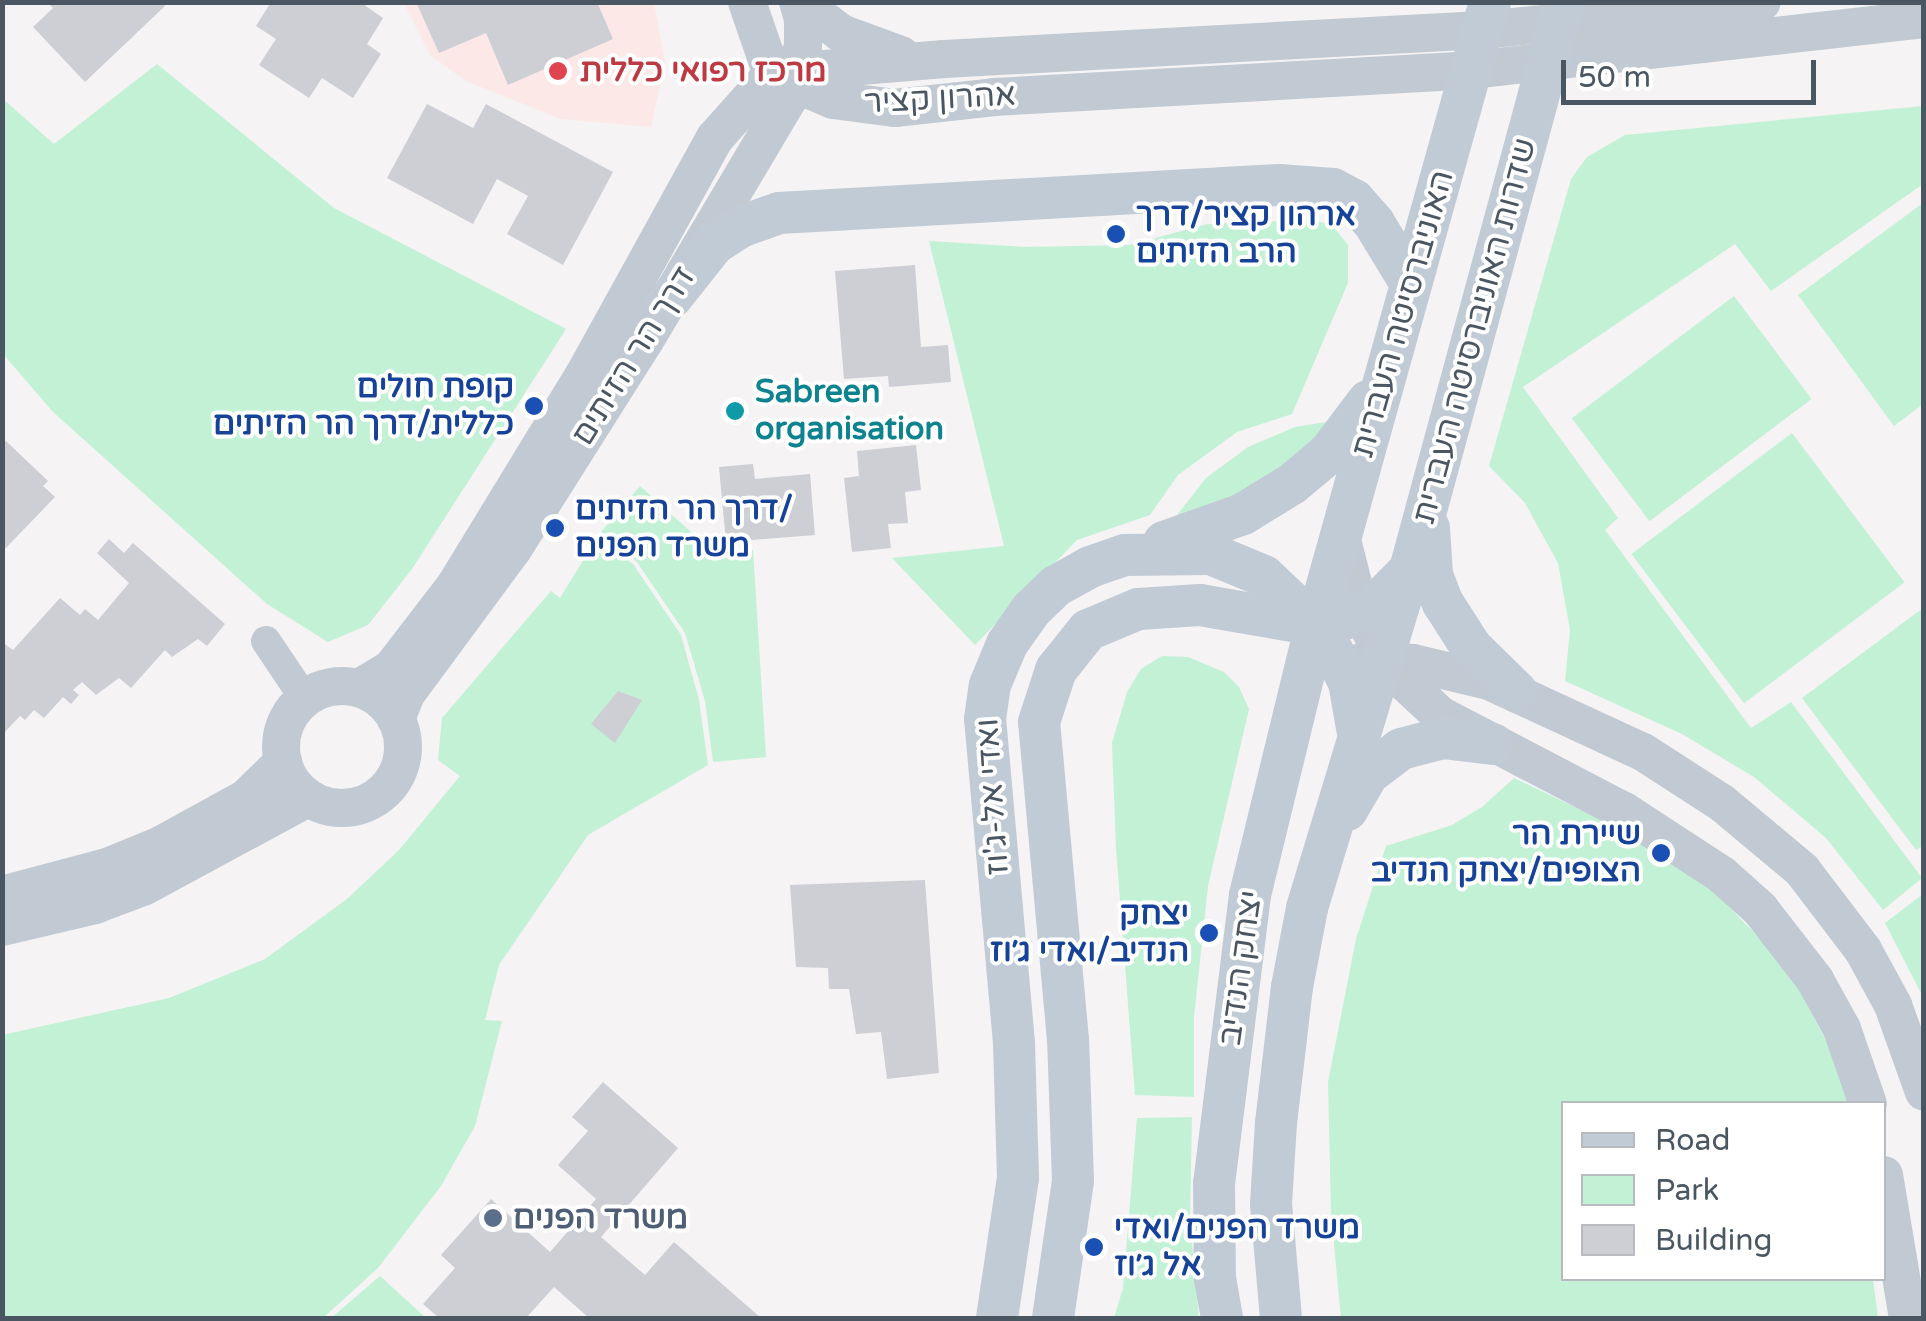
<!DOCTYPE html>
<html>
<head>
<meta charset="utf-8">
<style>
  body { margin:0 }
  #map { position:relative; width:1926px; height:1321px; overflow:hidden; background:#f5f3f3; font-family:"Varela Round",Heebo,sans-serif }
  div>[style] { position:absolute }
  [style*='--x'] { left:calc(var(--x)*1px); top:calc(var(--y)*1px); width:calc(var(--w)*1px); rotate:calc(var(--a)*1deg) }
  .medical>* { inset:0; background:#fce8e6 }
  .green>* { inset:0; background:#c3f1d5; transform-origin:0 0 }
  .building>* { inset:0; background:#cdcfd5 }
  .minor>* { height:30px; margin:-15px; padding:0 15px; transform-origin:15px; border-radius:15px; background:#c1cad2 }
  .tertiary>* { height:38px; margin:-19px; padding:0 19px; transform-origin:19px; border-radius:19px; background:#c1cad2 }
  .tertiary>.ring { margin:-19px; padding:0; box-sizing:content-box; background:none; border:38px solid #c1cad2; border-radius:50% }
  .secondary>* { height:42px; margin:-21px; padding:0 21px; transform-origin:21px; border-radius:21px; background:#c1cbd6 }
  .dots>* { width:28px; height:28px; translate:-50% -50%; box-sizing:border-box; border:5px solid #fff; border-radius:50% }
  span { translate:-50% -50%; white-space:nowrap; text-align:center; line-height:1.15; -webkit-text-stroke:8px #fff; paint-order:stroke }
  .health-label { font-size:32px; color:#be3a42; font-weight:700 }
  .left { translate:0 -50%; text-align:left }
  .street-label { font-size:32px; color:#4a5661 }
  .transit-label { font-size:32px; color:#164399; font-weight:700 }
  .right { translate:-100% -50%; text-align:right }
  .culture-label { font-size:32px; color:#0d838f; font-weight:700 }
  .service-label { font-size:32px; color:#4e5e75; font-weight:700 }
  .frame { position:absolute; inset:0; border:5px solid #4a5661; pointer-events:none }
  .legend { position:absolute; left:1561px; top:1101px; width:325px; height:180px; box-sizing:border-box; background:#fff; border:2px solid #b7bbc0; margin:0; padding:12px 18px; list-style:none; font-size:30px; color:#4a5661 }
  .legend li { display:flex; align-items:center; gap:20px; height:50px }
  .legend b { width:50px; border:2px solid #b7bbc0 }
  .scale { position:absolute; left:1561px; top:60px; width:255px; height:45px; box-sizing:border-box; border:5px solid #4a5661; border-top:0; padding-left:12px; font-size:30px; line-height:35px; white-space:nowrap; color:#4a5661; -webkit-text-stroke:8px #fff; paint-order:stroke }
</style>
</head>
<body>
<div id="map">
  <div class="medical">
    <div style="clip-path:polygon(404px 3px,654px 3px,665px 62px,651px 127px,561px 119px,466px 81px,430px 55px)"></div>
  </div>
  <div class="green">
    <div style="clip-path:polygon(157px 64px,334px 208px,566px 329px,412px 569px,368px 625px,328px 642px,267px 604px,53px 412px,3px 354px,3px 99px,54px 144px)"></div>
    <div style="clip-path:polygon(1923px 106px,1923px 184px,1771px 291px,1735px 244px,1523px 387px,1618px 518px,1605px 530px,1751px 728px,1791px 702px,1922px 878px,1883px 910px,1826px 838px,1754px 777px,1682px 734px,1565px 681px,1570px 630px,1558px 563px,1525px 503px,1489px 466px,1571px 179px,1587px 157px,1625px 135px)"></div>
    <div style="clip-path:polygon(1923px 203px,1923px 404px,1894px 426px,1798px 295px)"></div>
    <div style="clip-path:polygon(1307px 220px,1331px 224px,1348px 245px,1348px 283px,1292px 414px,1237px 432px,1178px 475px,1150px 515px,1077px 540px,975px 645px,892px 558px,1004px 546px,929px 241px,1024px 247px,1129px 245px,1208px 224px)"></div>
    <div style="left:1734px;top:296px;width:129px;height:203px;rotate:53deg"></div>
    <div style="clip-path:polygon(1345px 419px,1296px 469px,1170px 524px,1206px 478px,1248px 447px,1295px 427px)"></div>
    <div style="left:1792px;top:433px;width:187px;height:201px;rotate:53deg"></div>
    <div style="clip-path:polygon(640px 486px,711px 550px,753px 550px,766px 757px,713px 762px,705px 701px,685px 633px,637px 562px,601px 532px)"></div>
    <div style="clip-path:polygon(597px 538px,633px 564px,681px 635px,699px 700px,708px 765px,588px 835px,499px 965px,485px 1020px,502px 1021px,475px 1126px,441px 1186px,378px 1268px,323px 1318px,3px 1318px,2px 1035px,169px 998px,265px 959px,347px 899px,399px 850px,460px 776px,438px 760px,442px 718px,551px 591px,560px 598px)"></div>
    <div style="clip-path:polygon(1923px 608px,1924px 845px,1916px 850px,1802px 698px)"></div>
    <div style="clip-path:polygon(1162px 656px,1188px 657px,1224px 672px,1239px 687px,1249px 709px,1208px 886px,1194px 1017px,1194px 1097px,1135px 1095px,1116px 848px,1112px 743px,1127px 692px,1141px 669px)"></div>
    <div style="clip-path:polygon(1514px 778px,1652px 844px,1707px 884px,1761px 940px,1800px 991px,1832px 1052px,1850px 1103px,1564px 1104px,1564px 1278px,1873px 1279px,1878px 1318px,1341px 1318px,1331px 1213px,1328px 1082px,1356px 939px,1386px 846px,1452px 825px,1482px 807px)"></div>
    <div style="clip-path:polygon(1923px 894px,1923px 997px,1885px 923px)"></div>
    <div style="clip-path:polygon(1192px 1117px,1190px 1220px,1199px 1318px,1114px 1318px,1123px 1288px,1137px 1118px)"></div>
    <div style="clip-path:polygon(380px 1276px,426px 1318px,331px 1318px)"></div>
  </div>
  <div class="building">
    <div style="clip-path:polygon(47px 2px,161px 2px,165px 6px,85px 82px,33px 27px,53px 8px)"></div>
    <div style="clip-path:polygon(271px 2px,360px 2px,383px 18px,367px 44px,381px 54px,353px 98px,322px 78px,309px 98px,259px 65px,276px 39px,256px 26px)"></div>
    <div style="clip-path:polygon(416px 2px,597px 2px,613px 39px,508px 85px,486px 33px,439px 53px)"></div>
    <div style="clip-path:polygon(427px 104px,473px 128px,486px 104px,613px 172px,563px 265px,507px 234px,528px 196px,497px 179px,473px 224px,387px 178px)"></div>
    <div style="clip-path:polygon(915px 265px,921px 347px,948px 345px,951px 382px,889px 387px,888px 376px,844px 379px,835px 271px)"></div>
    <div style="clip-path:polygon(6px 441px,48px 481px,43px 486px,55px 497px,2px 552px,2px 445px)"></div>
    <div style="clip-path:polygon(916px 445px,921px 490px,905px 492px,908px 523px,888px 524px,891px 548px,852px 552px,844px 478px,859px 476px,857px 451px)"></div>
    <div style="clip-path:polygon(753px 464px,755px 479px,810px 474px,815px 535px,726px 542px,719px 467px)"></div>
    <div style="clip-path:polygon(109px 539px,124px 553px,133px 543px,225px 624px,207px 646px,198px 639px,172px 657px,165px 650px,131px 688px,119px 678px,96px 695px,82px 682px,73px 690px,79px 695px,71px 704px,63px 697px,44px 718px,34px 710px,25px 720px,20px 716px,2px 735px,2px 642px,13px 650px,60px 598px,80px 615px,85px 609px,98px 620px,129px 583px,97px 553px)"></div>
    <div style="clip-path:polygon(618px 691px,642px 700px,615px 743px,591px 724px)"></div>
    <div style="clip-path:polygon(925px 880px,939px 1073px,887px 1079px,881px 1032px,856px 1034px,849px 989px,829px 989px,828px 968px,796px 967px,790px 885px)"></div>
    <div style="clip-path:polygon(603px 1082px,678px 1148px,601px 1237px,645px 1275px,674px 1242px,761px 1318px,589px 1318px,554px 1287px,526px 1318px,439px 1318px,423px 1304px,455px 1268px,441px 1255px,491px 1199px,550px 1252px,596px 1199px,558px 1165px,588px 1131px,572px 1117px)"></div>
  </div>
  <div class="minor">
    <div style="--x:266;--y:641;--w:70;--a:56.1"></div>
  </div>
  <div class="tertiary">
    <div style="--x:747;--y:2;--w:76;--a:70.9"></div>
    <div style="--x:800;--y:2;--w:51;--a:37.1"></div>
    <div style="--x:841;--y:33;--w:64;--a:20.1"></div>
    <div style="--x:777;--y:73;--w:168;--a:-4.8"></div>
    <div style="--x:944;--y:59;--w:539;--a:-3.09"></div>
    <div style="--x:1482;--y:30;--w:281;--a:-5.7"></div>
    <div style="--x:772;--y:74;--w:66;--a:23.1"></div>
    <div style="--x:833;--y:100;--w:63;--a:7.4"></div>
    <div style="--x:895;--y:108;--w:100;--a:-6.3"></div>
    <div style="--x:994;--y:97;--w:478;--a:-3.2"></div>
    <div style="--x:1471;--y:70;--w:456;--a:-6.4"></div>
    <div style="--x:1341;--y:536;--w:81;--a:75.8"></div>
    <div style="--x:1361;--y:615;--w:67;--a:59.6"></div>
    <div style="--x:1395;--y:673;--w:62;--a:43"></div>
    <div style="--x:1440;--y:715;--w:208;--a:27.6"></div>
    <div style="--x:1624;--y:811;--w:117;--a:33.1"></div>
    <div style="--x:1722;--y:875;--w:51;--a:41.8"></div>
    <div style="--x:1760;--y:909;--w:90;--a:52.2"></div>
    <div style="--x:1815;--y:980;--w:56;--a:61.1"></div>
    <div style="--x:1842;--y:1029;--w:79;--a:70.9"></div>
    <div style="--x:1353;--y:664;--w:17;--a:-13"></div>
    <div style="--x:1370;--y:660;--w:43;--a:4"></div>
    <div style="--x:1413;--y:663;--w:78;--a:13.3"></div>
    <div style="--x:1489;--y:681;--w:170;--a:24.8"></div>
    <div style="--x:1643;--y:752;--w:94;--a:32.8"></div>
    <div style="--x:1722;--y:803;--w:104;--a:39.9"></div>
    <div style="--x:1802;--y:870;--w:101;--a:52.7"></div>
    <div style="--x:1863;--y:950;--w:63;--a:61.4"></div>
    <div style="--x:1893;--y:1005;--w:92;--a:70.4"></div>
    <div class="ring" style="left:281px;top:686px;width:84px;height:84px"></div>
    <div style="--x:359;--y:688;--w:37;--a:-31"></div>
    <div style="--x:391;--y:669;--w:105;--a:-52.4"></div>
    <div style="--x:455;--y:586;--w:247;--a:-58.6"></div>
    <div style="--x:584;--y:375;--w:271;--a:-61.1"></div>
    <div style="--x:715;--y:138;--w:86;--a:-48.3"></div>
    <div style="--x:396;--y:719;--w:27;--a:-68"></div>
    <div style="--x:406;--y:694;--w:180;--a:-53.6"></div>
    <div style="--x:513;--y:549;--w:245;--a:-57.7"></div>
    <div style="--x:644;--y:342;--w:286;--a:-59.3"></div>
    <div style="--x:790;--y:96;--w:53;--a:-75.7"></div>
    <div style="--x:803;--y:45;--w:26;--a:-90"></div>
    <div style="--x:803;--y:19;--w:18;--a:-106"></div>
    <div style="--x:2;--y:895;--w:109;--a:-14.9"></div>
    <div style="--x:107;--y:867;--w:58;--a:-22.2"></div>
    <div style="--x:161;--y:845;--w:97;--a:-28.9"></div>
    <div style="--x:246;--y:798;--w:52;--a:-44.2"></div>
    <div style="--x:2;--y:927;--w:96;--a:-13.3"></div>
    <div style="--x:95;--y:905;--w:53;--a:-20.8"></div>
    <div style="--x:145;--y:886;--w:185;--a:-28.4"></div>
    <div style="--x:1884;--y:1175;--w:145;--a:80.5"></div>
  </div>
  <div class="secondary">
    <div style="--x:672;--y:297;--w:68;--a:-51.6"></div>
    <div style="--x:714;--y:244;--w:31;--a:-33"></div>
    <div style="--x:740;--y:227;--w:41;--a:-19.7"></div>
    <div style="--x:779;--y:213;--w:501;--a:-3.21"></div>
    <div style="--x:1279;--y:185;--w:54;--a:4.2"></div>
    <div style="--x:1333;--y:189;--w:24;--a:28"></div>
    <div style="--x:1354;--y:200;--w:30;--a:49"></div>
    <div style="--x:1374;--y:223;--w:71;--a:58.8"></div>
    <div style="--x:1429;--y:528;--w:47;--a:86.3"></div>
    <div style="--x:1432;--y:575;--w:30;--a:69"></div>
    <div style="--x:1443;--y:603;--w:52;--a:57.5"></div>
    <div style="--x:1471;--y:647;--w:64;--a:44.4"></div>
    <div style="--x:1164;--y:542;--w:84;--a:-19.5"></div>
    <div style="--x:1243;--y:514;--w:57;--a:-31.5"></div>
    <div style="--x:1292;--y:484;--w:48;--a:-40"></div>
    <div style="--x:1329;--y:453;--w:65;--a:-53.1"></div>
    <div style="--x:1347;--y:810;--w:42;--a:-59.7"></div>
    <div style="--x:1368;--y:774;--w:41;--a:-37.1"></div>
    <div style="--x:1401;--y:749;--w:43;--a:-14.7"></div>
    <div style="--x:1443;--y:738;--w:50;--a:6.8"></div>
    <div style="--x:997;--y:1318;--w:142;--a:-81.5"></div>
    <div style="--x:1018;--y:1178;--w:135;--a:-91.7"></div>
    <div style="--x:1014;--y:1043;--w:325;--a:-95.1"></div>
    <div style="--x:985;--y:719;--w:34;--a:-82"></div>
    <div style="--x:990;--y:685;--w:44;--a:-67.5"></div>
    <div style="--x:1007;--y:644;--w:42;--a:-54.8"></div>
    <div style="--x:1031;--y:610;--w:35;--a:-44"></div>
    <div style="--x:1056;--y:586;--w:39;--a:-29"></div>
    <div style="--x:1090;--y:567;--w:37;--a:-19"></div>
    <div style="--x:1125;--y:555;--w:86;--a:-0.7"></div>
    <div style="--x:1211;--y:554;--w:57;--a:22.5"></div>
    <div style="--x:1264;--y:576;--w:80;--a:43.5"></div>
    <div style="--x:1322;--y:631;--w:58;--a:62.1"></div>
    <div style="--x:1349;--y:682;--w:47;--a:80.1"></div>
    <div style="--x:1053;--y:1318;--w:138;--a:-81.7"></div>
    <div style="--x:1073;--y:1181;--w:141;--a:-92"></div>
    <div style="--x:1068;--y:1040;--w:319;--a:-95.2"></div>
    <div style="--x:1039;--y:722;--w:55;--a:-71.9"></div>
    <div style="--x:1056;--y:670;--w:51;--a:-51.3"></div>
    <div style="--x:1088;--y:630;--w:54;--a:-22.8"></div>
    <div style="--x:1138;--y:609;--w:62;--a:-3.7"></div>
    <div style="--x:1200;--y:605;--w:118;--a:9.8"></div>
    <div style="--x:1316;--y:625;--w:21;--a:-8"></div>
    <div style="--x:1337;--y:622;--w:38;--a:-22"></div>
    <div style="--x:1372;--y:608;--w:49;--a:-45"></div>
    <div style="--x:1222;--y:1318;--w:39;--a:-100"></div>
    <div style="--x:1215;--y:1280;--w:96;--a:-90.6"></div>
    <div style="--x:1214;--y:1184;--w:291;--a:-82.9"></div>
    <div style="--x:1250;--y:895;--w:278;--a:-76.3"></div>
    <div style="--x:1316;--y:625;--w:647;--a:-74.4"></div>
    <div style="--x:1281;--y:1318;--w:114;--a:-95"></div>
    <div style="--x:1271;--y:1204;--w:81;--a:-86.5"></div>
    <div style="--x:1276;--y:1123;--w:137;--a:-83.3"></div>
    <div style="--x:1292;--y:987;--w:80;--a:-79.2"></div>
    <div style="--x:1307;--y:908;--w:357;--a:-73.1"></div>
    <div style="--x:1411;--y:566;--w:584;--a:-74.82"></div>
  </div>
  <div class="dots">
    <div style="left:558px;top:71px;background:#e0444e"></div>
    <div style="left:1116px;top:234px;background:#1a4fb4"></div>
    <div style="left:534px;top:406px;background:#1a4fb4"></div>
    <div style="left:735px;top:411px;background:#0f9aa8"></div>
    <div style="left:555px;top:528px;background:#1a4fb4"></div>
    <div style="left:1661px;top:853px;background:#1a4fb4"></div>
    <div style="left:1209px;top:933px;background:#1a4fb4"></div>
    <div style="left:493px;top:1218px;background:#5c6f8a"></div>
    <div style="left:1094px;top:1247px;background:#1a4fb4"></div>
  </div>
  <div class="health-label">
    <span class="left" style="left:580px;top:71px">מרכז רפואי כללית</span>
  </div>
  <div class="street-label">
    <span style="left:940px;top:99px;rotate:-3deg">אהרון קציר</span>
    <span style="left:1403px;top:314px;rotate:-74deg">האוניברסיטה העברית</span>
    <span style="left:1475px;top:331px;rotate:-75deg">שדרות האוניברסיטה העברית</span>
    <span style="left:634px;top:356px;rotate:-58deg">דרך הר הזיתים</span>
    <span style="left:993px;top:797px;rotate:-94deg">ואדי אל-ג'וז</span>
    <span style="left:1241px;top:968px;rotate:-82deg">יצחק הנדיב</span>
  </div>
  <div class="transit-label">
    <span class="left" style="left:1136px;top:234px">ארהון קציר/דרך<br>הרב הזיתים</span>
    <span class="right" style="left:514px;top:406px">קופת חולים<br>כללית/דרך הר הזיתים</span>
    <span class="left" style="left:575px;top:528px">דרך הר הזיתים/<br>משרד הפנים</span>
    <span class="right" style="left:1641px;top:853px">שיירת הר<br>הצופים/יצחק הנדיב</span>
    <span class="right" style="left:1189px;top:933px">יצחק<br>הנדיב/ואדי ג׳וז</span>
    <span class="left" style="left:1114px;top:1247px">משרד הפנים/ואדי<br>אל ג׳וז</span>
  </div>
  <div class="culture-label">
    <span class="left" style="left:755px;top:411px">Sabreen<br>organisation</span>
  </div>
  <div class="service-label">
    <span class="left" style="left:513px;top:1218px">משרד הפנים</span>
  </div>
  <div class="frame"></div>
  <ul class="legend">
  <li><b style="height:12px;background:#c1cbd6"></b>Road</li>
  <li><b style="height:28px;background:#c3f1d5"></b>Park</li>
  <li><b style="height:28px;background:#cdcfd5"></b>Building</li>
  </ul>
  <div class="scale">50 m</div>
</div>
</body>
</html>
